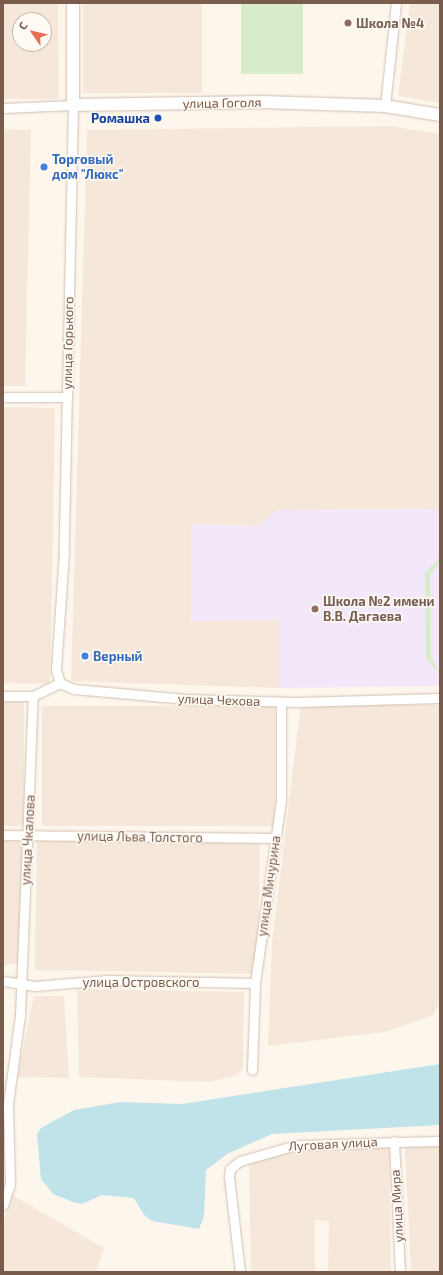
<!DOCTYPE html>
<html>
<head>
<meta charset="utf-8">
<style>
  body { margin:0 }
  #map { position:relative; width:443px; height:1275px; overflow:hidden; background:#fdf6ec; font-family:"Exo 2",sans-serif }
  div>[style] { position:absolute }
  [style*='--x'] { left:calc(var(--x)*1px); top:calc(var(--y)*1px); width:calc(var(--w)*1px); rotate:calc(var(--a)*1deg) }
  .residential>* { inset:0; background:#f5e8da; transform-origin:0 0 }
  .education>* { inset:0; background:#f3e8fa }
  .green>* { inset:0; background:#d8ecc9; transform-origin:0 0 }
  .water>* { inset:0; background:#bfe3e8 }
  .roads { filter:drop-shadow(0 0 1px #d1beb0) drop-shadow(0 0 1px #d1beb0) }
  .street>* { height:9px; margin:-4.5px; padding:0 4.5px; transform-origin:4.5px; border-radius:4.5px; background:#fff }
  .secondary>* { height:12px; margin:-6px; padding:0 6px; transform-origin:6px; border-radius:6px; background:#fff }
  .dots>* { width:11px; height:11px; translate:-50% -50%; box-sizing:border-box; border:2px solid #fffaf3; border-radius:50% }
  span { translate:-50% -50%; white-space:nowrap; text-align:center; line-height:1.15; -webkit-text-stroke:3px #fffaf3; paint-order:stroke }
  .education-label { font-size:13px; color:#785e54; font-weight:700 }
  .left { translate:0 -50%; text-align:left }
  .street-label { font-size:13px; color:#7a5c4d }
  .transit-label { font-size:13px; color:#164399; font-weight:700 }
  .right { translate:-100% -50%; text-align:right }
  .shop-label { font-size:13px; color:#366cbe; font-weight:700 }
  .frame { position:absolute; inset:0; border:4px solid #7a5c4d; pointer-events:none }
  .north { position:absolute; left:12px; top:12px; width:40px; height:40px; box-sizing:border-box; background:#fffaf3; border:1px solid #cabbb1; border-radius:50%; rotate:304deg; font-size:11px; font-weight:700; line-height:16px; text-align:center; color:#7a5c4d }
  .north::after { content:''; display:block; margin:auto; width:14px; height:18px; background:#e76f51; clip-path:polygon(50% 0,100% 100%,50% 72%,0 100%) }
</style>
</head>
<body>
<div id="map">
  <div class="residential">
    <div style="clip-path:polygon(evenodd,3px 3px,58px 3px,59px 99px,3px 99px,3px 3px,20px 20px,44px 20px,44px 44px,20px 44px,20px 20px)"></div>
    <div style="left:83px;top:3px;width:119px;height:90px"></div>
    <div style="clip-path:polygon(410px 3px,440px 3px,440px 103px,398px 96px)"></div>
    <div style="clip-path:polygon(389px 126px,440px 134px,440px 509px,277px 510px,259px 526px,191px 524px,191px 621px,280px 620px,280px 688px,71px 681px,87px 130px)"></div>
    <div style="clip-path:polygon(3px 129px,31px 130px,25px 386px,3px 386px)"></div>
    <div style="left:3px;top:407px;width:52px;height:276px;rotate:1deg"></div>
    <div style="left:3px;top:702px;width:21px;height:124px"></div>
    <div style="clip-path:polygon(301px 703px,440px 705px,440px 1002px,433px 1015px,385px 1032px,268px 1046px,272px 943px)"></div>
    <div style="left:42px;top:706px;width:233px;height:120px"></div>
    <div style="left:37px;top:840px;width:223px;height:130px;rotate:1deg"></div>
    <div style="clip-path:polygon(3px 841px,23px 842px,18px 963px,3px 966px)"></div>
    <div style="clip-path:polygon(77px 989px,244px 992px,243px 1068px,238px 1075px,209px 1082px,79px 1077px)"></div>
    <div style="clip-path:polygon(34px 996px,64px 996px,69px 1078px,17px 1077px)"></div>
    <div style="clip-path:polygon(389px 1142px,391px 1272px,328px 1272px,329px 1221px,315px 1220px,315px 1272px,251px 1272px,249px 1161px,284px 1149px)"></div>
    <div style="clip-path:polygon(405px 1147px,440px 1147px,440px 1272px,411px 1272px)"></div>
    <div style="clip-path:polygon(12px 1195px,104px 1248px,96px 1272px,3px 1272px,3px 1222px)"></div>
  </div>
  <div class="education">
    <div style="clip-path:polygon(440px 509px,440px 686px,280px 688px,280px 620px,191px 621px,191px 524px,259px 526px,277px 510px)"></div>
  </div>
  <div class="green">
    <div style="left:241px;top:3px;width:62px;height:71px"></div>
    <div style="clip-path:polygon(440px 557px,440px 562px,430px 574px,431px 658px,440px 674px,426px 659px,425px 573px)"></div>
  </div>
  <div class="water">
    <div style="clip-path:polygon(440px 1064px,440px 1125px,272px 1134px,227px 1154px,206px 1170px,204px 1216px,199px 1229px,152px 1221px,144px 1215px,134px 1198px,102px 1195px,82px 1204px,73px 1202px,53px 1194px,41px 1179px,37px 1134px,41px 1128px,74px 1110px,121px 1102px,182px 1104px)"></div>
  </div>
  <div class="roads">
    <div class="street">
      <div style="--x:385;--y:106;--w:104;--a:-83.9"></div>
      <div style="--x:3;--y:108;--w:70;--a:-2.5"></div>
      <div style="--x:73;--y:105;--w:447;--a:91.2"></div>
      <div style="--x:64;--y:552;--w:118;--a:93.9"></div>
      <div style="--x:56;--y:670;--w:14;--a:73"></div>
      <div style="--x:60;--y:683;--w:15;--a:23"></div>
      <div style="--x:74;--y:689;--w:112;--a:5.1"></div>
      <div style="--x:186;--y:699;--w:111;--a:1.5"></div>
      <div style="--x:297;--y:702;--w:143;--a:-1.6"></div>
      <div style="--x:3;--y:397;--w:64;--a:0"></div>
      <div style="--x:3;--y:696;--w:30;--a:0"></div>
      <div style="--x:33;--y:696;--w:30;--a:-26"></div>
      <div style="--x:3;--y:835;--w:273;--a:0.6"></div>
      <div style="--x:3;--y:981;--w:32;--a:9"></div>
      <div style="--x:35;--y:986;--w:72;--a:-4.8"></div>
      <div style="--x:107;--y:980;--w:148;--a:1.2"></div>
      <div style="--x:252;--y:1070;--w:87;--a:-88"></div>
      <div style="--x:255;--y:983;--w:185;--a:-81.9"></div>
      <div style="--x:281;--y:800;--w:98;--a:-90"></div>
      <div style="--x:394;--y:1141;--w:131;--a:87.4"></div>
      <div style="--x:3;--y:1205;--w:21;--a:-71"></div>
      <div style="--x:10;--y:1185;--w:81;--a:-91.4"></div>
      <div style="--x:8;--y:1104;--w:90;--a:-82.3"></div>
      <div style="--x:20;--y:1015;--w:319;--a:-87.7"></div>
      <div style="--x:240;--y:1272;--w:96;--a:-96.6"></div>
      <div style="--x:229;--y:1177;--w:8;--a:-83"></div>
      <div style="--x:230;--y:1169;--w:13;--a:-39"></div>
      <div style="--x:240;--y:1161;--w:58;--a:-15.9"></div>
      <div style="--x:296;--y:1145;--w:144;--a:-1.6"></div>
    </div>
    <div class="secondary">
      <div style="--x:73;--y:3;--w:102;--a:90"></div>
      <div style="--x:73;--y:105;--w:190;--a:-0.9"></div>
      <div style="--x:263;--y:102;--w:122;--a:1.9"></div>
      <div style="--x:385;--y:106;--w:56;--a:9.3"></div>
    </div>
  </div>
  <div class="dots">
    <div style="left:348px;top:23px;background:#8d6e63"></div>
    <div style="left:158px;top:118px;background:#1a4fb4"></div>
    <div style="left:44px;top:167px;background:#3f7fe0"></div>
    <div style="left:315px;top:609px;background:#8d6e63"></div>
    <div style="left:85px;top:656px;background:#3f7fe0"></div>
  </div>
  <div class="education-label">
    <span class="left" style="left:356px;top:23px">Школа №4</span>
    <span class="left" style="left:323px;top:609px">Школа №2 имени<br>В.В. Дагаева</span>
  </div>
  <div class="street-label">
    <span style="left:222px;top:103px;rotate:-1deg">улица Гоголя</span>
    <span style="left:68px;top:343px;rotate:-89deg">улица Горького</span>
    <span style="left:219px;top:700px;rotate:2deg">улица Чехова</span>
    <span style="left:140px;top:837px;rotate:1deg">улица Льва Толстого</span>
    <span style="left:28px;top:840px;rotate:-87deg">улица Чкалова</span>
    <span style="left:269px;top:886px;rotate:-82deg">улица Мичурина</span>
    <span style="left:141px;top:982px">улица Островского</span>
    <span style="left:333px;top:1144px;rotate:-3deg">Луговая улица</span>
    <span style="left:397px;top:1206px;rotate:-93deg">улица Мира</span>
  </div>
  <div class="transit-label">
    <span class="right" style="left:150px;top:118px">Ромашка</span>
  </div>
  <div class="shop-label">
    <span class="left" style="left:52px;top:167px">Торговый<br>дом "Люкс"</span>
    <span class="left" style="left:93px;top:656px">Верный</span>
  </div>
  <div class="frame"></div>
  <div class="north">С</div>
</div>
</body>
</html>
